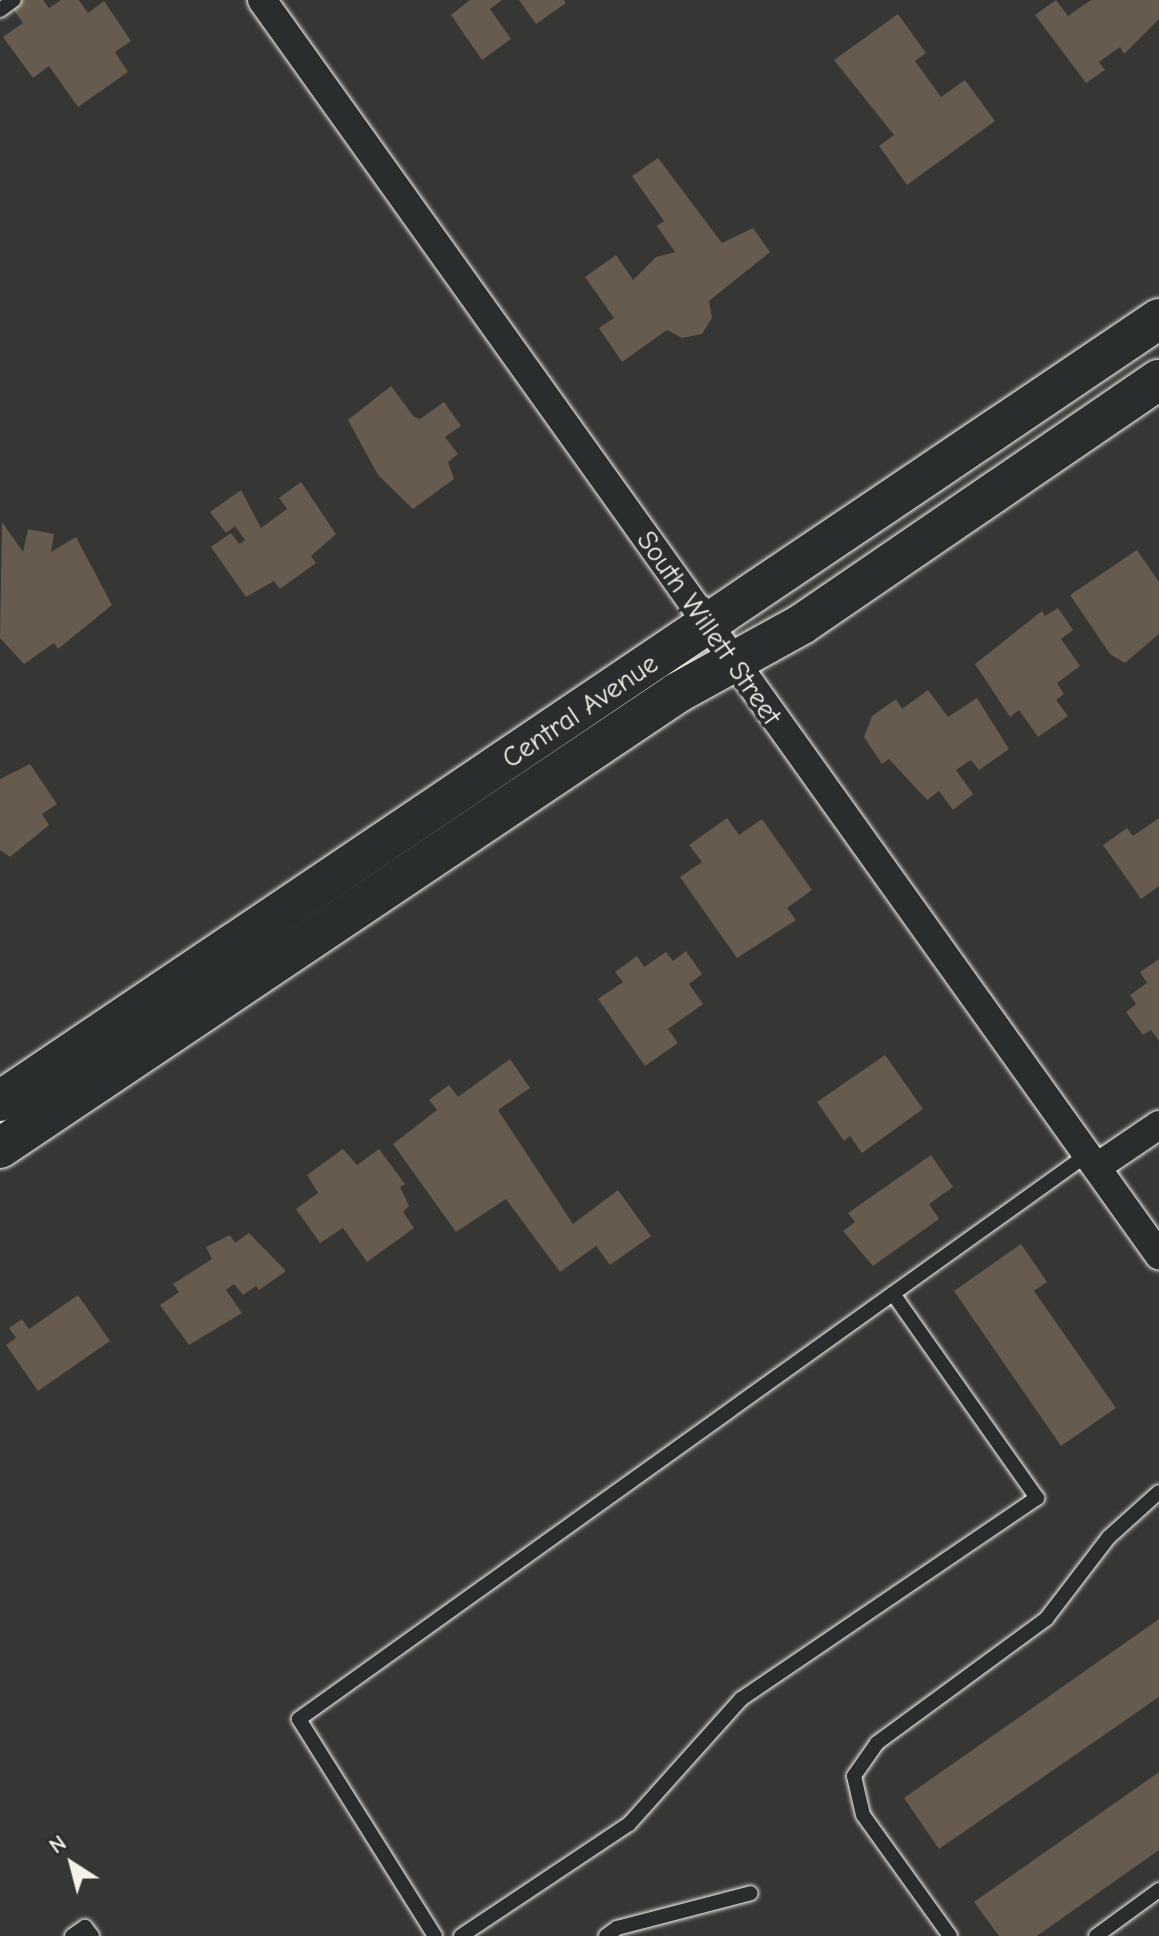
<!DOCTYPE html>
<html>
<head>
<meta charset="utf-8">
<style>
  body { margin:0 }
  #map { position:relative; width:1159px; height:1936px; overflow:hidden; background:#363634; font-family:"Comic Neue",sans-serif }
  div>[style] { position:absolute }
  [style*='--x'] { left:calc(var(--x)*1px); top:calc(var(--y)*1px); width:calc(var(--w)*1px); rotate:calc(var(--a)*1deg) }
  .building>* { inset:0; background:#675a4e }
  .roads { filter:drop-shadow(0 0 2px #f4f1e8) drop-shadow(0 0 2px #f4f1e8) }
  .service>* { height:14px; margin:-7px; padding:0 7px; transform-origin:7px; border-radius:7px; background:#2a2d2e }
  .minor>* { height:28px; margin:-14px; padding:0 14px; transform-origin:14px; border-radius:14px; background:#2a2d2e }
  .secondary>* { height:40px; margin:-20px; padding:0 20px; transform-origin:20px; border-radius:20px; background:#2a2d2e }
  span { translate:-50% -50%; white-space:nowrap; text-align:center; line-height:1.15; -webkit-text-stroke:8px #2a2d2e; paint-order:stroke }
  .street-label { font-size:28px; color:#f4f1e8 }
  .north { position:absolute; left:32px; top:1824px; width:80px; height:80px; -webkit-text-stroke:6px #2a2d2e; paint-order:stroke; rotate:324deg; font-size:22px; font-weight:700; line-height:32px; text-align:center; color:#f4f1e8 }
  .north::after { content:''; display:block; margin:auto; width:28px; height:36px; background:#f4f1e8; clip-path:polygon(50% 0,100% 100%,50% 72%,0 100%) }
</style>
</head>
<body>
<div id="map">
  <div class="building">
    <div style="clip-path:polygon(19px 0,43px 0,49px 8px,61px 0,79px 0,88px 13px,104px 1px,131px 41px,115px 52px,128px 72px,78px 107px,49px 66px,33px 78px,3px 37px,23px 23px,11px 6px)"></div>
    <div style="clip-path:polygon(470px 0,502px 0,490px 9px,511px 39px,482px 60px,451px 15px)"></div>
    <div style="clip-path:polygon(519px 0,564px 0,566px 3px,536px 24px)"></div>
    <div style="clip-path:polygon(1056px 0,1068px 16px,1091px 0,1159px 0,1159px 19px,1124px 54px,1120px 47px,1099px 62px,1105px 70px,1086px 83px,1035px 15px)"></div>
    <div style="clip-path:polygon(898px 14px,926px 53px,915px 61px,941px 97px,965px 80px,995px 121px,907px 185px,879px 146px,894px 135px,834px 60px)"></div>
    <div style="clip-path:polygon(658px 158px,722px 243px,753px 228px,770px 252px,709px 301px,712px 318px,702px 334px,682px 338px,667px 330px,622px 362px,599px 328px,614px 318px,585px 277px,616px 255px,633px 280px,656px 257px,675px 252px,657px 226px,664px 221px,632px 176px)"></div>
    <div style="clip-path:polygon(391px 386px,414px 417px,420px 419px,444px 402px,461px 426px,445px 437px,458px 454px,448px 462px,454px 479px,413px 509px,378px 475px,348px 420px)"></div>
    <div style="clip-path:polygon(301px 482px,336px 534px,311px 556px,316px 563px,280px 589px,274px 581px,246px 597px,211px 547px,231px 533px,239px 544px,245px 540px,235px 526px,226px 533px,210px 512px,241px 490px,261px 528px,287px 509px,279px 498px)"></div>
    <div style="clip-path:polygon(2px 522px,23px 552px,28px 529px,54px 534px,51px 552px,76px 537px,112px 605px,58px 649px,54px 643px,24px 664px,0 638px)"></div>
    <div style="clip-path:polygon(1137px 550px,1159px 582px,1159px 634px,1125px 663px,1110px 654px,1070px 595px)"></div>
    <div style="clip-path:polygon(1058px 608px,1073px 630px,1061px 639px,1080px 666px,1057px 683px,1064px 694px,1056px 700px,1068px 716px,1038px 737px,1019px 710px,1010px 717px,975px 664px,1042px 611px,1045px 616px)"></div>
    <div style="clip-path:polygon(928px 690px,948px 717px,977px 698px,1009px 749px,979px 770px,971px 760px,956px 770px,973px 794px,953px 810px,939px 791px,927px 800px,889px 759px,882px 764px,864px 737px,872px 716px,896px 699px,902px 709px)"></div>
    <div style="clip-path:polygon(30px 764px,57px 804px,42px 814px,49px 825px,10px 857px,0 850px,0 779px)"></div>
    <div style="clip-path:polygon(727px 818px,739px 835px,762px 819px,812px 890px,787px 908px,796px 920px,737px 958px,680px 877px,702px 862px,689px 845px)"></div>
    <div style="clip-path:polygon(1159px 818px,1159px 886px,1141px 899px,1103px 845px,1127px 828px,1133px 836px)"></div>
    <div style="clip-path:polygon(686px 951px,702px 974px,689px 984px,703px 1004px,668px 1029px,678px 1043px,645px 1066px,598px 999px,623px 982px,615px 972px,637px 956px,644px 967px,666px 952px,673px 961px)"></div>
    <div style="clip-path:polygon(1159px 959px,1159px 1041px,1151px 1030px,1143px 1035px,1126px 1012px,1136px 1004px,1130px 995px,1147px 983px,1140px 972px)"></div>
    <div style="clip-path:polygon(885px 1055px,923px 1109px,862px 1153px,850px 1136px,844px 1141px,817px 1102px)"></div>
    <div style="clip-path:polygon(510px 1059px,530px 1088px,498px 1110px,573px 1224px,618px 1190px,651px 1236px,610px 1265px,596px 1246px,560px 1272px,506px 1199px,456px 1232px,393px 1144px,437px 1110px,429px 1100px,449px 1085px,458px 1097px)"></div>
    <div style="clip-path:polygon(343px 1149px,357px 1165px,379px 1149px,405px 1184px,400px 1187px,409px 1206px,403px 1212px,414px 1228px,367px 1262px,343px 1228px,320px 1243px,296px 1209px,318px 1193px,307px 1175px)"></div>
    <div style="clip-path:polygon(931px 1155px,953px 1187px,929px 1204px,939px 1219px,873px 1266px,843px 1231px,855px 1222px,848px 1213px)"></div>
    <div style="clip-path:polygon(249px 1233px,286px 1271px,259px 1290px,256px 1286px,243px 1295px,234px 1284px,226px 1290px,242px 1313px,189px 1345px,160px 1305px,179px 1292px,173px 1284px,212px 1259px,206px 1247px,230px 1235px,235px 1243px)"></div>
    <div style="clip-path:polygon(1021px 1244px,1047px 1282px,1034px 1291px,1116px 1408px,1061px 1446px,954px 1291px)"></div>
    <div style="clip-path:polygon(78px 1295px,110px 1341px,38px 1391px,6px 1345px,16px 1338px,9px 1328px,22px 1319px,29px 1329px)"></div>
    <div style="clip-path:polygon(1159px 1619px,1159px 1697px,939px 1849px,904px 1798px)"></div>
    <div style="clip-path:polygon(1159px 1772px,1159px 1850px,1037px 1936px,999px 1936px,974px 1902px)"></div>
  </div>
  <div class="roads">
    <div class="service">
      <div style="--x:0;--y:10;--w:17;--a:-36"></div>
      <div style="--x:72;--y:1936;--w:16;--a:-35"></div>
      <div style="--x:85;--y:1927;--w:11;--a:52"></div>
      <div style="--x:435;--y:1936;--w:256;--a:-122.1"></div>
      <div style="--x:299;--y:1719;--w:970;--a:-35.61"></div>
      <div style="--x:461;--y:1936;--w:202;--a:-33.7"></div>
      <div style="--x:629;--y:1824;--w:168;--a:-48.1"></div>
      <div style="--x:741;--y:1699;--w:358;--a:-34.2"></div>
      <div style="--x:1037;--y:1498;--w:250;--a:-125.2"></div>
      <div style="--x:606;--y:1936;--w:14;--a:-36"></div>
      <div style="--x:617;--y:1928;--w:138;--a:-14.6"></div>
      <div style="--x:950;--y:1936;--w:149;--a:-125.7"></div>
      <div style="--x:863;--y:1815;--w:40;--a:-103"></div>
      <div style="--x:854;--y:1776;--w:40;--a:-55.1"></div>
      <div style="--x:877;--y:1743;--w:210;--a:-36.3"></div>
      <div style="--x:1046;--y:1619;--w:103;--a:-52.5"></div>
      <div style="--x:1109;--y:1537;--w:67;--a:-42"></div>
      <div style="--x:1096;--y:1936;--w:78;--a:-36.1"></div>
    </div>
    <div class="minor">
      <div style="--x:262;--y:0;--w:1543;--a:54.45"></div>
      <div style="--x:1097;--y:1167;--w:75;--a:-34.1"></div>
    </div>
    <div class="secondary">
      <div style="--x:0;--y:1101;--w:1398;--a:-34.01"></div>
      <div style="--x:0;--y:1148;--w:816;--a:-33.9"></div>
      <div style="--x:677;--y:693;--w:143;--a:-28.9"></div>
      <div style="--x:802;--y:624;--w:432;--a:-34.4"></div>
    </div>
  </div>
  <div class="street-label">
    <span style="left:709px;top:628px;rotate:55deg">South Willett Street</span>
    <span style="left:580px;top:711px;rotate:-34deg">Central Avenue</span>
  </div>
  <div class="north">N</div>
</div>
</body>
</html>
